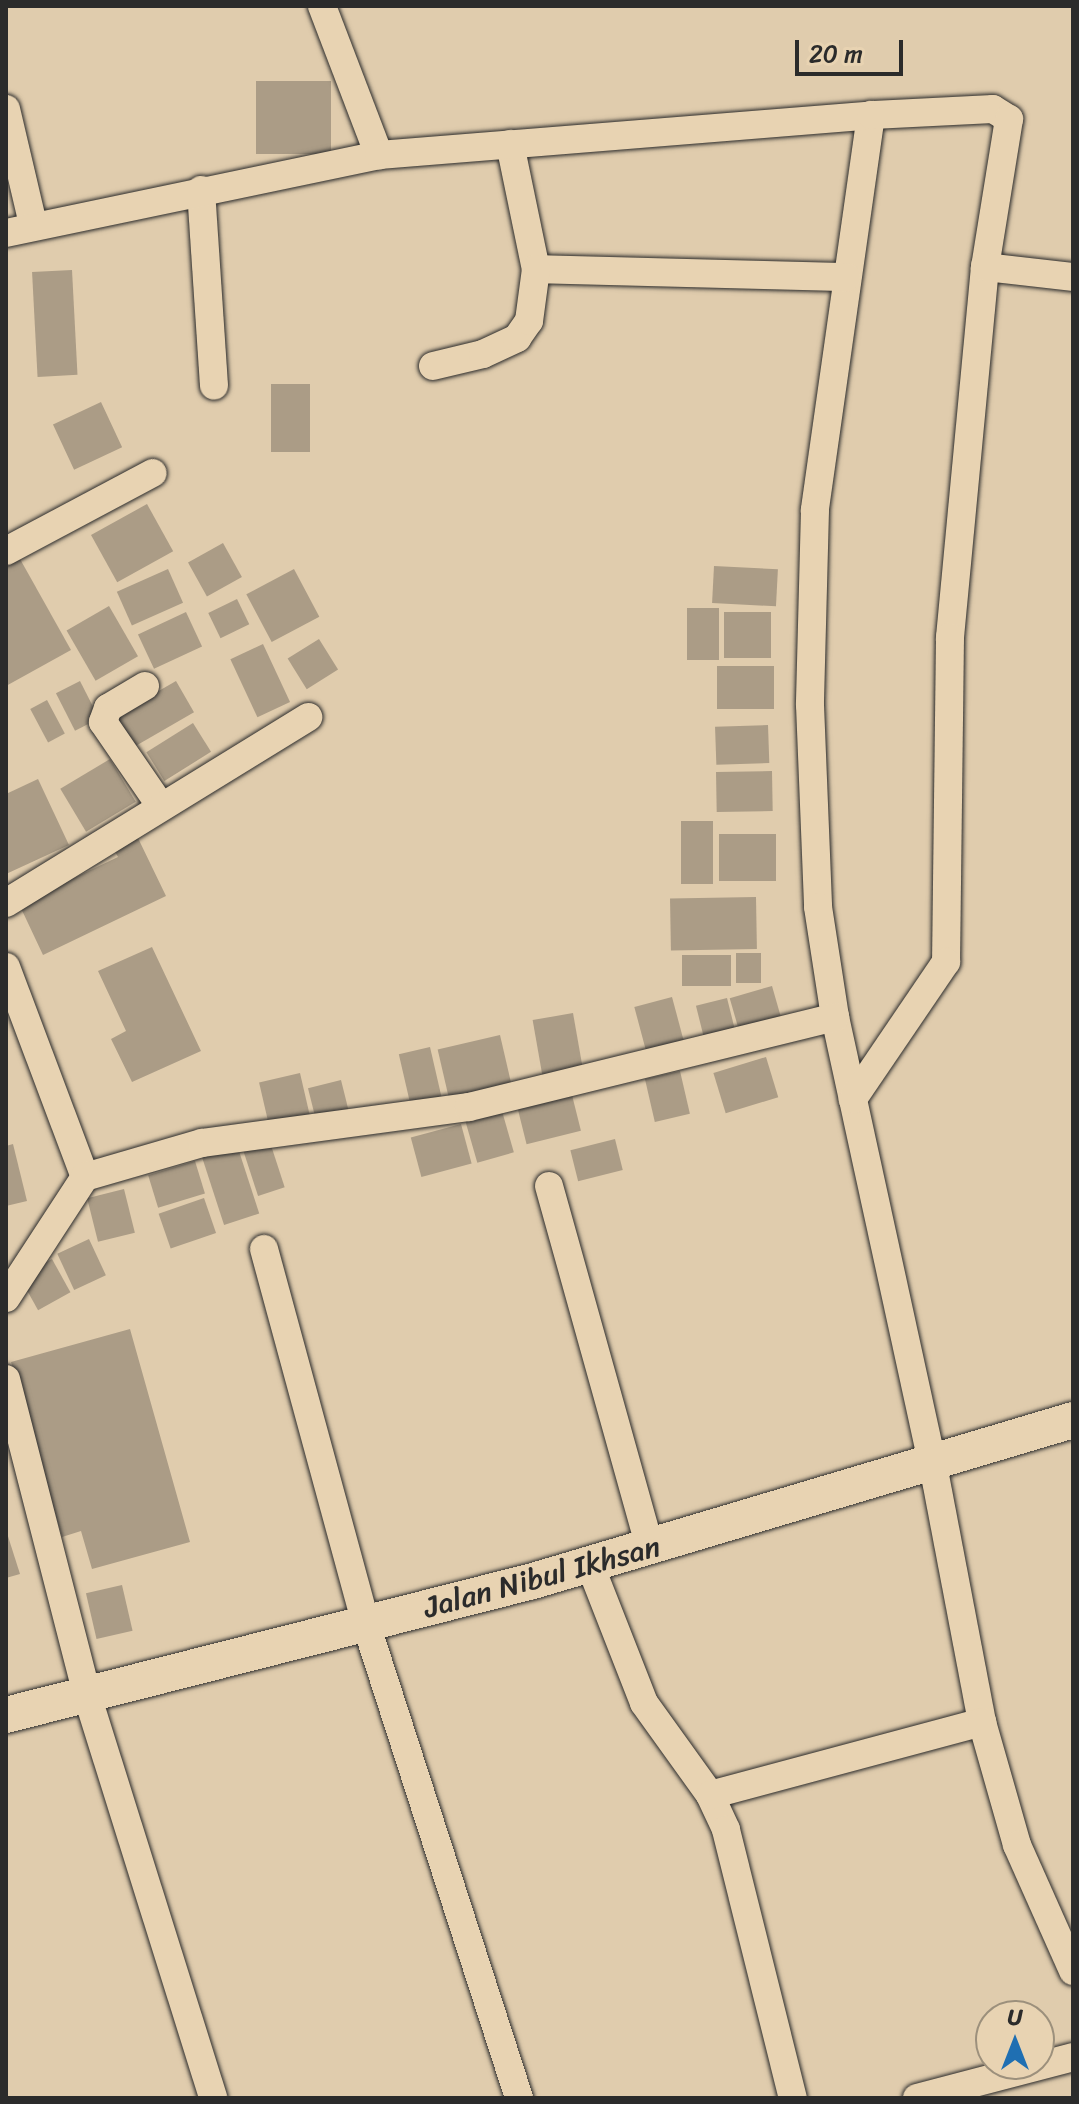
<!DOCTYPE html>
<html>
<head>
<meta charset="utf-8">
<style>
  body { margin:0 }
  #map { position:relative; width:1079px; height:2104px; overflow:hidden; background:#e0ccad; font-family:Sriracha,sans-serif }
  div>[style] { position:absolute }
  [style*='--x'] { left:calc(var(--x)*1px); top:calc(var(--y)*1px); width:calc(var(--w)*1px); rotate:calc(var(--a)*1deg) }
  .building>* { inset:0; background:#ab9c86; transform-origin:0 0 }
  .roads { filter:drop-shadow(0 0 2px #2b2b2b) drop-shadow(0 0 2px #2b2b2b) }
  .minor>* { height:28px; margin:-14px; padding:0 14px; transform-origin:14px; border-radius:14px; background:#e8d3b2 }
  .tertiary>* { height:36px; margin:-18px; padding:0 18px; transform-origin:18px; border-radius:18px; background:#e8d3b2 }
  span { translate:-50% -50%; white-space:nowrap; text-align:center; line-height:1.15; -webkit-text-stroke:7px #e8d3b2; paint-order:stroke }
  .street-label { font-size:30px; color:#2b2b2b }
  .frame { position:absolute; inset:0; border:8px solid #2b2b2b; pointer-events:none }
  .north { position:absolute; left:975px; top:2000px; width:80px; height:80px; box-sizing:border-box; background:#e8d3b2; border:2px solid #9c907c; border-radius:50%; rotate:0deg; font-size:22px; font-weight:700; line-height:32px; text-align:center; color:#2b2b2b }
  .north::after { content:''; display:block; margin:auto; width:28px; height:36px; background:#1f6fb2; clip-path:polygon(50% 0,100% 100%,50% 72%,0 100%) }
  .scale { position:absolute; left:795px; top:40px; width:108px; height:36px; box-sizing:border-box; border:4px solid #2b2b2b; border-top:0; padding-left:10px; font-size:24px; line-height:28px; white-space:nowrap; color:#2b2b2b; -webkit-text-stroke:6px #e8d3b2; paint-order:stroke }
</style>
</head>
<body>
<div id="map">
  <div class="building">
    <div style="left:256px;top:81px;width:75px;height:73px"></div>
    <div style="left:72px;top:270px;width:105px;height:40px;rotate:87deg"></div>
    <div style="left:271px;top:384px;width:39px;height:68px"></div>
    <div style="left:101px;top:402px;width:50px;height:53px;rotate:65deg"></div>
    <div style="left:147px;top:504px;width:54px;height:64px;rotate:61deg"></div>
    <div style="left:223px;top:543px;width:39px;height:40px;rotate:61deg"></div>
    <div style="clip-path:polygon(15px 550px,71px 650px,6px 686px,6px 555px)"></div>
    <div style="left:714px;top:566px;width:64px;height:37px;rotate:3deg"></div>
    <div style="left:168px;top:569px;width:37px;height:56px;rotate:66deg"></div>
    <div style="left:294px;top:569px;width:54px;height:54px;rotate:62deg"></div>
    <div style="left:237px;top:599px;width:28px;height:32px;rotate:64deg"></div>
    <div style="left:109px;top:606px;width:58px;height:49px;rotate:60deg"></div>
    <div style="left:687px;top:608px;width:32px;height:52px"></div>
    <div style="left:186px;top:612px;width:38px;height:53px;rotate:65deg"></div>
    <div style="left:724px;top:612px;width:47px;height:46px"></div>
    <div style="left:319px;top:639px;width:36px;height:37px;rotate:58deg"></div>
    <div style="left:263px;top:644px;width:64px;height:36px;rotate:65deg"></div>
    <div style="left:774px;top:666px;width:43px;height:57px;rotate:90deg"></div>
    <div style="left:80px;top:681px;width:42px;height:27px;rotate:63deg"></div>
    <div style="left:176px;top:681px;width:36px;height:69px;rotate:60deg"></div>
    <div style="left:47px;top:700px;width:38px;height:19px;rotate:62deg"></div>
    <div style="left:193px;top:723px;width:34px;height:55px;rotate:58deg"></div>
    <div style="left:768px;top:725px;width:38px;height:53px;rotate:88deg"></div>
    <div style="left:110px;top:759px;width:50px;height:58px;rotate:59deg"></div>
    <div style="left:772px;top:771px;width:40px;height:56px;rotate:89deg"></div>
    <div style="clip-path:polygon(38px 779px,69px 845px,6px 874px,6px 794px)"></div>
    <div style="left:681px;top:821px;width:32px;height:63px"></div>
    <div style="left:776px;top:834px;width:47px;height:57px;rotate:90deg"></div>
    <div style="clip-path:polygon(137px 836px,166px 896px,43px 955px,19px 904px,118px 857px,113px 848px)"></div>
    <div style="left:756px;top:897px;width:52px;height:86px;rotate:89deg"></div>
    <div style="clip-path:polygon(152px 947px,201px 1051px,132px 1082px,111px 1039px,126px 1031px,98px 971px)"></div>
    <div style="left:736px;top:953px;width:25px;height:30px"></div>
    <div style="left:682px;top:955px;width:49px;height:31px"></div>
    <div style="left:772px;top:986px;width:37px;height:44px;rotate:74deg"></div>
    <div style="left:672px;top:997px;width:47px;height:39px;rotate:75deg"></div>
    <div style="left:727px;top:998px;width:37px;height:32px;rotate:76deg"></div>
    <div style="left:573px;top:1013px;width:63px;height:41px;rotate:80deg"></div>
    <div style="left:500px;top:1035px;width:54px;height:64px;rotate:77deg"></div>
    <div style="left:430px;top:1047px;width:51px;height:32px;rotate:77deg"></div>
    <div style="left:766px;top:1057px;width:42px;height:55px;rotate:73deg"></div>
    <div style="left:680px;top:1071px;width:44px;height:36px;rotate:77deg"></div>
    <div style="left:300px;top:1073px;width:45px;height:42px;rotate:77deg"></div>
    <div style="left:341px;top:1080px;width:36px;height:34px;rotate:76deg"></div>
    <div style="left:571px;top:1091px;width:41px;height:56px;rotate:76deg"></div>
    <div style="left:502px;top:1111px;width:43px;height:38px;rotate:74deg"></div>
    <div style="left:461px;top:1124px;width:41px;height:52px;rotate:75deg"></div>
    <div style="left:268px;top:1136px;width:54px;height:28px;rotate:72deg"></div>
    <div style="left:615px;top:1139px;width:32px;height:46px;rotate:76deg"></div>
    <div style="clip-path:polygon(13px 1144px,27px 1201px,6px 1206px,6px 1146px)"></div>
    <div style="left:237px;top:1145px;width:72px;height:37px;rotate:72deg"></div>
    <div style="left:195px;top:1161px;width:34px;height:49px;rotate:73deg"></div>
    <div style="left:124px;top:1189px;width:45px;height:38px;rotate:76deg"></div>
    <div style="left:204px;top:1198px;width:37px;height:48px;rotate:71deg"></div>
    <div style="left:89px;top:1239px;width:40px;height:35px;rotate:65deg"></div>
    <div style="left:52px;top:1259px;width:38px;height:37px;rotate:61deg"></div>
    <div style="clip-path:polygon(130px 1329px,190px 1542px,92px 1569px,81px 1531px,62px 1537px,11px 1362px)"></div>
    <div style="clip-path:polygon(6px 1530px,20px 1574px,6px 1578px)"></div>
    <div style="left:122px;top:1585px;width:47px;height:37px;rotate:77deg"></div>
  </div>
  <div class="roads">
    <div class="minor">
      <div style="--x:322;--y:6;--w:160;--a:69.1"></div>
      <div style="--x:6;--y:109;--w:118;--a:76.8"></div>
      <div style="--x:871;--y:115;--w:399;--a:98.1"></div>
      <div style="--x:815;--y:510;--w:195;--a:91.5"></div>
      <div style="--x:810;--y:705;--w:202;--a:87.7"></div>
      <div style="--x:818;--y:907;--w:111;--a:81.2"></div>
      <div style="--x:835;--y:1017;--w:459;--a:77.7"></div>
      <div style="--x:933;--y:1465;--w:262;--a:79.2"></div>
      <div style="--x:510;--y:144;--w:128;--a:78.3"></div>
      <div style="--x:536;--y:269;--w:311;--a:1.5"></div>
      <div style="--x:201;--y:190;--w:196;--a:86.2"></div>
      <div style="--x:6;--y:233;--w:381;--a:-11.8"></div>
      <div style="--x:379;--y:155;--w:494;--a:-4.6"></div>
      <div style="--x:871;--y:115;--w:122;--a:-2.8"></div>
      <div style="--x:993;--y:109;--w:19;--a:32"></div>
      <div style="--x:1009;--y:119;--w:150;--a:99.2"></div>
      <div style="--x:985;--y:267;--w:372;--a:95.4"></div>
      <div style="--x:950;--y:637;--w:325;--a:90.7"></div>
      <div style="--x:946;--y:962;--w:166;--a:124.2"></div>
      <div style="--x:985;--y:267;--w:89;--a:6.5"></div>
      <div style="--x:433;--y:366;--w:51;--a:-13.5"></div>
      <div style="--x:483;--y:354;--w:38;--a:-25"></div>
      <div style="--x:517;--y:338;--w:21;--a:-55"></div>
      <div style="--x:529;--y:321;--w:52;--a:-82.3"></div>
      <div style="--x:6;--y:551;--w:166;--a:-28"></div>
      <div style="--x:145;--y:686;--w:43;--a:149.3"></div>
      <div style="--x:108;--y:708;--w:15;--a:110"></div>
      <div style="--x:103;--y:722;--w:101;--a:55.5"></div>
      <div style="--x:6;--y:903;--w:355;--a:-31.6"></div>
      <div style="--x:6;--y:967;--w:224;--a:69.4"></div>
      <div style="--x:85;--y:1177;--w:122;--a:-16.2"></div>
      <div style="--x:202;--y:1143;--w:269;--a:-7.7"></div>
      <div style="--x:469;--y:1107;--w:377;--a:-13.8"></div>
      <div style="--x:549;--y:1186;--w:375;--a:74.4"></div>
      <div style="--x:264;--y:1249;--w:389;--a:74.8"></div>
      <div style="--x:366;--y:1624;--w:498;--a:72.1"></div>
      <div style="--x:6;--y:1298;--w:145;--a:-56.9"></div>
      <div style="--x:6;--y:1379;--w:326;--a:75.6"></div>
      <div style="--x:87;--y:1695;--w:422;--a:72.6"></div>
      <div style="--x:590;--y:1565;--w:148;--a:68.6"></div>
      <div style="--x:644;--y:1703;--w:113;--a:54.3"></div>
      <div style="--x:710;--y:1795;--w:38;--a:65"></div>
      <div style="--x:726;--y:1830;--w:276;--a:76"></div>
      <div style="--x:710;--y:1795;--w:282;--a:-15"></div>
      <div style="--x:982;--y:1722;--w:128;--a:74.1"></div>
      <div style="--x:1017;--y:1845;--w:138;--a:66"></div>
      <div style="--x:917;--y:2098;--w:161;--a:-14.7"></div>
    </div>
    <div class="tertiary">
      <div style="--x:6;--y:1715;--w:544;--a:-14.27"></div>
      <div style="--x:533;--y:1581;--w:563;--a:-16.6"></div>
    </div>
  </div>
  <div class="street-label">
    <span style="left:542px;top:1577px;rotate:-15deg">Jalan Nibul Ikhsan</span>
  </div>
  <div class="frame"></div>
  <div class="north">U</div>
  <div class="scale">20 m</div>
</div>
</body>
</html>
